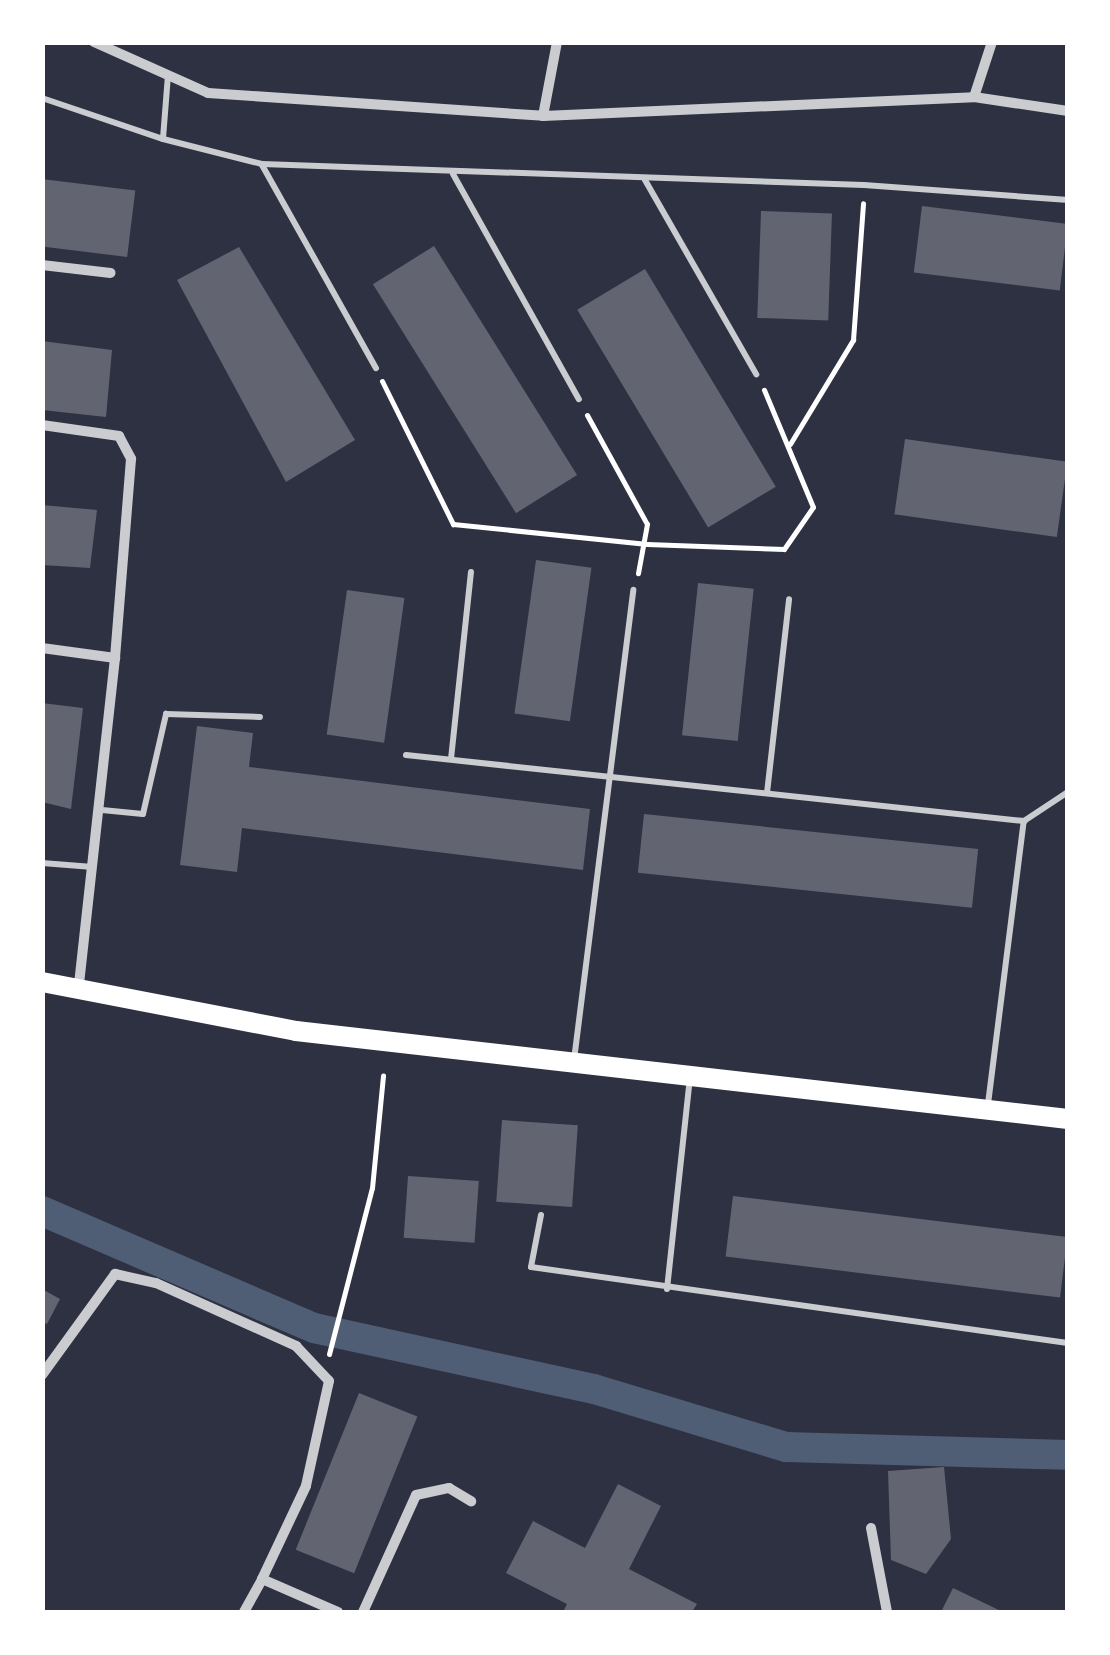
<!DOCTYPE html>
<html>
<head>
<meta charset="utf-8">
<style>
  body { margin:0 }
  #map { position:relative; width:1110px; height:1655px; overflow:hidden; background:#2d3142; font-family:"Noto Serif",serif }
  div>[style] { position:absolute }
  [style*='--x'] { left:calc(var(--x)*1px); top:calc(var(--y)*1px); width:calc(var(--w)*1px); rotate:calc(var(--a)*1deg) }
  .canal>* { height:30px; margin:-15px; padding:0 15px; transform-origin:15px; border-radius:15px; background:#4f5d75 }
  .building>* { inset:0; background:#626471; transform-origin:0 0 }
  .path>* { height:5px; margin:-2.5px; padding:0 2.5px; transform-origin:2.5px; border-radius:2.5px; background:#fff }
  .service>* { height:6px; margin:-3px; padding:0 3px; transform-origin:3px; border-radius:3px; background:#caccd0 }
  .minor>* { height:10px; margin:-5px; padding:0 5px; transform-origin:5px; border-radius:5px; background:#caccd0 }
  .primary>* { height:20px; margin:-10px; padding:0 10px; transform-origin:10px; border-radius:10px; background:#fff }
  span { translate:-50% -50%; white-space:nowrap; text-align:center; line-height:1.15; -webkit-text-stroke:9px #fff; paint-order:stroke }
  .frame { position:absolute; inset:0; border:45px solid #fff; pointer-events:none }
</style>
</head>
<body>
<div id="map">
  <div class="canal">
    <div style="--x:42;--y:1211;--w:296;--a:23.3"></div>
    <div style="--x:314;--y:1328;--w:287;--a:12.3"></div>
    <div style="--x:594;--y:1389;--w:201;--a:16.8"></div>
    <div style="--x:786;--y:1447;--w:282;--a:1.6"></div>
  </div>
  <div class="building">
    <div style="left:42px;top:179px;width:94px;height:67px;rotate:7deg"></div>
    <div style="left:922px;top:206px;width:147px;height:67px;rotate:7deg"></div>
    <div style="left:761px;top:211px;width:71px;height:107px;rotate:2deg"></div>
    <div style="left:434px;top:246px;width:270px;height:72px;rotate:58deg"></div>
    <div style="clip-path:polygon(239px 247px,355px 440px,286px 482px,177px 280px)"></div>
    <div style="left:645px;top:269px;width:254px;height:79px;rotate:59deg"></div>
    <div style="clip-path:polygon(42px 341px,112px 350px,106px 417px,42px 410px)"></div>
    <div style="left:905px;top:439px;width:164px;height:76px;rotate:8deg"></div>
    <div style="clip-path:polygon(42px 505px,97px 510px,90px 568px,42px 565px)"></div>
    <div style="left:536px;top:560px;width:56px;height:155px;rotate:8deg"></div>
    <div style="left:698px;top:583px;width:56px;height:153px;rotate:6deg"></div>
    <div style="left:347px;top:590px;width:58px;height:146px;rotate:8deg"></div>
    <div style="clip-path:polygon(42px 703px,83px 708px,71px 809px,42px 802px)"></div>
    <div style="clip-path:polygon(197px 726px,253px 733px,249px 767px,590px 809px,583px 870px,242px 828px,237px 872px,180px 865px)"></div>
    <div style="left:644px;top:814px;width:336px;height:59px;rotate:6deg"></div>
    <div style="left:502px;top:1120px;width:76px;height:82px;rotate:4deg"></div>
    <div style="left:408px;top:1176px;width:71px;height:62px;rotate:4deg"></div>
    <div style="left:733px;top:1196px;width:337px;height:61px;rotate:7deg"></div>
    <div style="clip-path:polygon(42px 1289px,60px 1299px,47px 1324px,42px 1322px)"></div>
    <div style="left:359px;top:1393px;width:63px;height:169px;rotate:22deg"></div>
    <div style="clip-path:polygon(944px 1467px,951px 1539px,926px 1574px,891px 1560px,888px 1471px)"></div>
    <div style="clip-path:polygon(618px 1484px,661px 1506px,629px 1569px,697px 1604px,692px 1612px,563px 1612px,567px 1604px,506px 1573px,533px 1521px,585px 1548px)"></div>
    <div style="clip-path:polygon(953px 1588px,1003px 1612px,941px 1612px)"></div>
  </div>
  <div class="path">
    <div style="--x:382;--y:381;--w:160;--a:63.6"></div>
    <div style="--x:453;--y:524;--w:195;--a:5.9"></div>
    <div style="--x:647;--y:544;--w:137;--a:2.1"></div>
    <div style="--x:784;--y:549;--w:51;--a:-55.4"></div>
    <div style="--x:813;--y:507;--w:127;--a:-112.7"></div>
    <div style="--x:587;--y:415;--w:124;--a:61.2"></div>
    <div style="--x:647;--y:524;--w:50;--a:100.4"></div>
    <div style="--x:790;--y:444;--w:122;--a:-58.8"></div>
    <div style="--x:853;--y:340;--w:137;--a:-85.8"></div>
    <div style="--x:329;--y:1354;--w:171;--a:-75.5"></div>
    <div style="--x:372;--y:1188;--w:113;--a:-84.4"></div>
  </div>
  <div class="service">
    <div style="--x:168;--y:75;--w:64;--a:94.5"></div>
    <div style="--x:163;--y:139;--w:102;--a:14.2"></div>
    <div style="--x:262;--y:164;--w:602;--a:2"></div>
    <div style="--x:864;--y:185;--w:205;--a:4.2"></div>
    <div style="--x:42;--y:98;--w:128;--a:18.7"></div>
    <div style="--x:262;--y:165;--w:233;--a:60.7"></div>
    <div style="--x:453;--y:174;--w:258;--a:60.8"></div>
    <div style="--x:645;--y:180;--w:224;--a:60.2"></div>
    <div style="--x:406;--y:755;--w:622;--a:6.1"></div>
    <div style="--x:1024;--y:821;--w:53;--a:-33.4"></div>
    <div style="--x:451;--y:759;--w:188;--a:-83.9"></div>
    <div style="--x:767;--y:793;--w:195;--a:-83.5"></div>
    <div style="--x:102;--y:810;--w:41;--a:5.6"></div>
    <div style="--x:143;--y:814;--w:103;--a:-77"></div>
    <div style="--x:166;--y:714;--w:94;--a:1.8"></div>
    <div style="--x:42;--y:863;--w:51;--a:4.5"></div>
    <div style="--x:574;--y:1060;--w:474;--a:-82.8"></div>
    <div style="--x:988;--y:1104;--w:285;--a:-82.8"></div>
    <div style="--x:541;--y:1215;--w:53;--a:100.9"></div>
    <div style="--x:531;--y:1267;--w:542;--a:8.06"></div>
    <div style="--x:667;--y:1289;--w:212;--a:-83.8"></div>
  </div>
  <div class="minor">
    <div style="--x:94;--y:42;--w:125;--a:24.1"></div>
    <div style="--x:208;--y:93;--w:336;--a:3.9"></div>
    <div style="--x:543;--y:116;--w:431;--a:-2.5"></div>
    <div style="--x:974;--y:97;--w:95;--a:8.5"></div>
    <div style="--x:974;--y:97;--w:58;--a:-71.9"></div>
    <div style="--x:543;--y:116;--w:75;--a:-79.3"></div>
    <div style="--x:42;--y:265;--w:69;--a:6.6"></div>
    <div style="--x:42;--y:425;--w:78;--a:8.1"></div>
    <div style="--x:119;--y:436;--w:26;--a:62"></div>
    <div style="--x:131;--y:459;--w:200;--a:94.6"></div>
    <div style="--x:42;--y:648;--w:74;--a:7.8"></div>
    <div style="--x:115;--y:658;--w:330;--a:96.3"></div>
    <div style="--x:42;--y:1375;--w:125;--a:-54.1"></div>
    <div style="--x:115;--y:1274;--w:42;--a:12.4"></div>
    <div style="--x:156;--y:1283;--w:154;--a:24.2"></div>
    <div style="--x:296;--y:1346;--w:48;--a:46.7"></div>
    <div style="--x:329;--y:1381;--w:107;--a:102.4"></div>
    <div style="--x:306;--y:1486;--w:103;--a:115.3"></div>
    <div style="--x:262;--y:1579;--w:83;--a:23.5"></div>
    <div style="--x:871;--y:1528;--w:86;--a:79.2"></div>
    <div style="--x:244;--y:1612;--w:38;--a:-61"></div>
    <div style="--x:363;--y:1612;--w:128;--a:-65.6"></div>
    <div style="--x:416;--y:1495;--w:34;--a:-12"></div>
    <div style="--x:449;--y:1488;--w:26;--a:31"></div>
  </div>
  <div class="primary">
    <div style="--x:42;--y:982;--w:259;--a:10.9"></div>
    <div style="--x:296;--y:1031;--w:777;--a:6.5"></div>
  </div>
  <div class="frame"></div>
</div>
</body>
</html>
